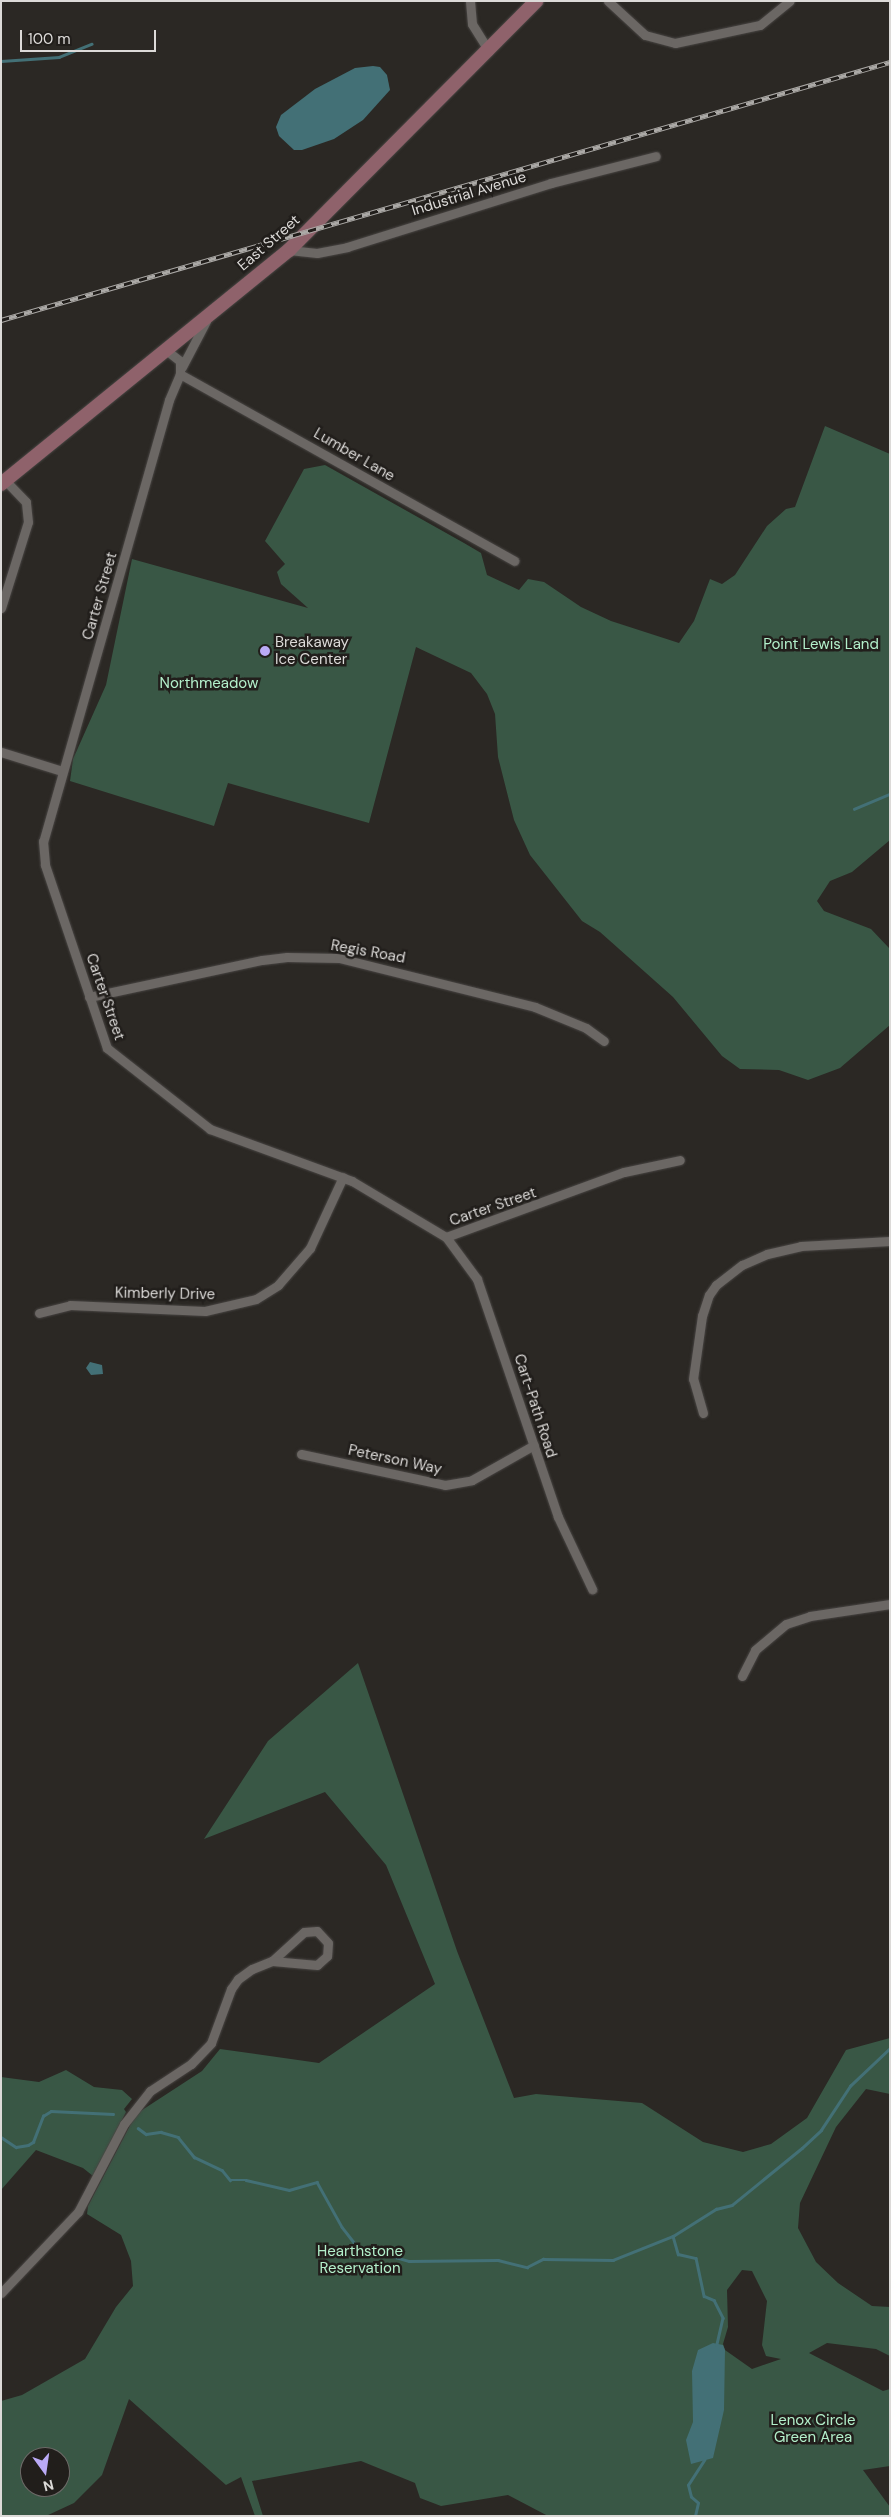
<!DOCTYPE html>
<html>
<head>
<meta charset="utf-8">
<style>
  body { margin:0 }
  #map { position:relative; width:891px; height:2517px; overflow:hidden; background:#2b2824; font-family:"DM Sans",sans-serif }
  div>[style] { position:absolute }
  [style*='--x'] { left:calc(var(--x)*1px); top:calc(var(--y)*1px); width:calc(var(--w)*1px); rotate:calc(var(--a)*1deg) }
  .green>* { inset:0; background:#395745 }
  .water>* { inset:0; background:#437076 }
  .stream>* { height:2.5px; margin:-1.25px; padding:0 1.25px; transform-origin:1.25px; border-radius:1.25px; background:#437076 }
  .roads { filter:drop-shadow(0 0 1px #484543) drop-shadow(0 0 1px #484543) }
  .minor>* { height:9px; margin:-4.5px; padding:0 4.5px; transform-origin:4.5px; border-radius:4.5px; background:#6b6764 }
  .secondary>* { height:14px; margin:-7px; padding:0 7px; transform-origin:7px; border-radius:7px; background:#8f626b }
  .rail>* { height:4.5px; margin-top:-2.25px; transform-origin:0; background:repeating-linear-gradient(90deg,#211e1b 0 8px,#aba9a6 0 16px); box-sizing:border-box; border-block:1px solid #aba9a6 }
  .dots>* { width:14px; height:14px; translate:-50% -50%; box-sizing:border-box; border:2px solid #211e1b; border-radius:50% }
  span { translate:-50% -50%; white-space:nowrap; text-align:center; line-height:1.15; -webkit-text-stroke:5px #211e1b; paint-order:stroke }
  .street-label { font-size:15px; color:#dcdad8 }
  .poi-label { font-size:15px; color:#dcdad8 }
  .left { translate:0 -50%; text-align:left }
  .park-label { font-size:15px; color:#b3f0cb }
  .frame { position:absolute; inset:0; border:2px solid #dcdad8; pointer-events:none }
  .north { position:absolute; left:20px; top:2447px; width:50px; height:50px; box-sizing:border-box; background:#211e1b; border:1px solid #6c6967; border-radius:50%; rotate:166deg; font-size:14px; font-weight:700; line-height:20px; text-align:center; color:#dcdad8 }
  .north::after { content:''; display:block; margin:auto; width:18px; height:22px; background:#baaaf6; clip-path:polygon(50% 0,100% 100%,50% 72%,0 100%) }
  .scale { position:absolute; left:20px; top:30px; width:136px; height:22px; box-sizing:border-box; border:2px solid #dcdad8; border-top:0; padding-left:6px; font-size:15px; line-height:18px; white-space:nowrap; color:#dcdad8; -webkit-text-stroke:4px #211e1b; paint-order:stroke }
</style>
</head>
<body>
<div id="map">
  <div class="green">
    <div style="clip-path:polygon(825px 426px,890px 454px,890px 840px,852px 872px,830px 881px,817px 901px,824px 911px,871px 929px,889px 948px,890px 1025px,840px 1068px,808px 1080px,779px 1070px,740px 1069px,722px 1056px,673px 997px,600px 932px,582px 921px,530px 855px,514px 820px,498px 757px,495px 714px,487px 694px,471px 673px,416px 647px,369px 823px,228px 783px,214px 826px,70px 781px,73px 759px,106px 685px,132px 559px,308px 608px,281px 584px,277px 572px,285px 564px,265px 541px,304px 469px,325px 465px,464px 543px,481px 553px,487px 575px,519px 590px,528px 579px,544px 582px,581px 607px,611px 621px,679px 643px,694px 621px,710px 579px,722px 584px,735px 575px,767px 526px,786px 509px,795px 507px)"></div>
    <div style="clip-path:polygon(evenodd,358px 1663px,457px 1951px,514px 2098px,536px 2094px,642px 2103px,703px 2142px,743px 2152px,771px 2144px,807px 2118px,846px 2050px,890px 2038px,890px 2094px,866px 2089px,836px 2127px,800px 2203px,798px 2228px,816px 2262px,838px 2283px,872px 2306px,890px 2307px,890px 2356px,876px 2349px,827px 2343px,809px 2353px,883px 2391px,890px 2389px,890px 2466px,863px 2470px,890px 2507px,890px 2516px,548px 2516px,508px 2495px,441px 2506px,420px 2498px,415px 2483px,361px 2461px,252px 2481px,263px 2516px,255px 2516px,241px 2477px,226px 2485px,129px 2399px,102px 2475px,74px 2503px,46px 2516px,1px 2516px,1px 2401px,22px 2395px,85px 2359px,116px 2307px,133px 2286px,131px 2261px,121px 2235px,87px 2214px,88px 2206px,136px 2114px,202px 2071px,220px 2049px,319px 2063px,435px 1984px,386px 1865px,325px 1792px,204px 1839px,268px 1741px,358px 1663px,742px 2270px,752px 2271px,767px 2301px,762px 2345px,766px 2356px,781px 2359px,752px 2369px,725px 2350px,723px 2344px,728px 2327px,727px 2290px,742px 2270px,358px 1663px,30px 2457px,60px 2457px,60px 2487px,30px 2487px,30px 2457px)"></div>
    <div style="clip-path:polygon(66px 2070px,94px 2087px,122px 2090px,132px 2099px,124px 2109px,126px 2112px,93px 2176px,83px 2168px,36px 2150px,1px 2190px,1px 2077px,39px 2082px)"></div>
  </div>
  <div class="water">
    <div style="clip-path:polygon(373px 66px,380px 67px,387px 75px,390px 90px,363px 120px,334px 139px,302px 150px,294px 150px,279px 136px,276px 127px,281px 115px,315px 89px,355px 68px)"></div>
    <div style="clip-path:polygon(90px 1362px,102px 1365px,103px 1374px,91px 1375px,86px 1368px)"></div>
    <div style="clip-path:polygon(713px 2343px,723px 2345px,725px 2350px,724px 2410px,713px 2458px,691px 2464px,686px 2440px,693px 2422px,692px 2371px,698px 2350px)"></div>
  </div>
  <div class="stream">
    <div style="--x:1;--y:61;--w:58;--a:-3.9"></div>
    <div style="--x:59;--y:57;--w:35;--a:-22"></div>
    <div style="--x:854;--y:809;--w:39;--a:-23"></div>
    <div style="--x:138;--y:2128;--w:10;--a:37"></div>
    <div style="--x:146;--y:2134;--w:15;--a:-8"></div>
    <div style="--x:161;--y:2132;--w:18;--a:16"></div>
    <div style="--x:178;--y:2137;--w:26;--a:51"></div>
    <div style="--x:194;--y:2157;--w:31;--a:25"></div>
    <div style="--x:222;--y:2170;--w:13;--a:51"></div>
    <div style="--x:230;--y:2180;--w:16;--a:0"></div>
    <div style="--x:246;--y:2180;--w:44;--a:13.1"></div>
    <div style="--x:289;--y:2190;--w:29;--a:-16"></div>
    <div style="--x:317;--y:2182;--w:51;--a:60.9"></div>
    <div style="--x:342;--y:2227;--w:24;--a:52"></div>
    <div style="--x:357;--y:2246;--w:54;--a:16.1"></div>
    <div style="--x:409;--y:2261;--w:89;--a:-0.6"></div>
    <div style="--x:498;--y:2260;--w:30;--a:14"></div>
    <div style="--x:527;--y:2267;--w:18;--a:-27"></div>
    <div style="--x:543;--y:2259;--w:70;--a:0.8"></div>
    <div style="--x:613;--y:2260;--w:65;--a:-21.8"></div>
    <div style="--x:673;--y:2236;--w:51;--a:-32.1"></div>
    <div style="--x:716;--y:2209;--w:16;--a:-14"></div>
    <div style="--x:732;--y:2205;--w:90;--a:-39.2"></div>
    <div style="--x:802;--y:2148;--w:26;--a:-43"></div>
    <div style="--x:821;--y:2130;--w:53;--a:-56.6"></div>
    <div style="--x:850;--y:2086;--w:55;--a:-43.5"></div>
    <div style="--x:1;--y:2137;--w:18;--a:34"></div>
    <div style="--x:16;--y:2147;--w:12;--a:-9"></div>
    <div style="--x:28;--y:2145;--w:6;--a:-31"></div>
    <div style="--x:33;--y:2142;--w:28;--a:-69"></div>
    <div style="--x:43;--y:2116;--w:9;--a:-32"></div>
    <div style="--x:51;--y:2111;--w:62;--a:2.8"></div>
    <div style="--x:673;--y:2236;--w:19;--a:74"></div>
    <div style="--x:678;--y:2254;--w:18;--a:13"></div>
    <div style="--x:696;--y:2258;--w:39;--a:78"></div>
    <div style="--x:704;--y:2296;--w:11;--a:22"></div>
    <div style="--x:714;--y:2300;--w:20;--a:63"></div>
    <div style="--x:723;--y:2318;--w:27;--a:103"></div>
    <div style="--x:695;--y:2516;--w:13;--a:-77"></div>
    <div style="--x:698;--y:2503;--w:9;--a:-139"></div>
    <div style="--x:691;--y:2497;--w:12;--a:-104"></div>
    <div style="--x:688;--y:2485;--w:30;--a:-57"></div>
  </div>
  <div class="roads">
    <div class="minor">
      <div style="--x:470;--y:1;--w:23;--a:85"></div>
      <div style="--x:472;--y:24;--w:32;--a:58"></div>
      <div style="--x:608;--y:1;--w:50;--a:42.6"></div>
      <div style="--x:645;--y:35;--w:31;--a:15"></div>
      <div style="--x:675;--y:43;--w:87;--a:-12"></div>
      <div style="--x:760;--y:25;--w:38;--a:-39"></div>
      <div style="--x:289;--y:250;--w:28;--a:6"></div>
      <div style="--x:317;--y:253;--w:31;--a:-11"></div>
      <div style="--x:347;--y:247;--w:214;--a:-17.4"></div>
      <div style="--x:551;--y:183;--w:108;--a:-14.4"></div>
      <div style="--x:166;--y:350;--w:18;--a:38"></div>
      <div style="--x:180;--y:361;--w:13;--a:90"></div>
      <div style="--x:180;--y:374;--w:28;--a:113"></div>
      <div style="--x:169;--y:400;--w:459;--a:105.9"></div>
      <div style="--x:43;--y:841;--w:24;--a:85"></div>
      <div style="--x:45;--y:865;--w:193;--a:71.3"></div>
      <div style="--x:107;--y:1048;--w:131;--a:38.2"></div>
      <div style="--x:210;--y:1129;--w:151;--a:20.1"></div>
      <div style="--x:352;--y:1181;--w:109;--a:30.8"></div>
      <div style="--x:446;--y:1237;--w:189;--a:-20.1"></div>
      <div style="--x:624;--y:1172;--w:57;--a:-12.1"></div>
      <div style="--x:182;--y:367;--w:52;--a:-62.4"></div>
      <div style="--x:180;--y:374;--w:383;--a:29.2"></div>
      <div style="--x:1;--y:608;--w:90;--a:-72.6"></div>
      <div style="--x:28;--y:522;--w:20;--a:-96"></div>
      <div style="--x:26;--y:502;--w:30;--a:-134"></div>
      <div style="--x:1;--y:752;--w:64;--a:17.3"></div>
      <div style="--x:89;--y:997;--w:177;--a:-12.1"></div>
      <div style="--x:262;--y:960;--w:25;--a:-7"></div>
      <div style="--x:287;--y:957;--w:52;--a:1.1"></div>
      <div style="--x:339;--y:958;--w:202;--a:14"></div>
      <div style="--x:535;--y:1007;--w:55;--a:22.4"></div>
      <div style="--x:586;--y:1028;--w:22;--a:36"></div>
      <div style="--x:446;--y:1237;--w:52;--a:53.6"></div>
      <div style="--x:477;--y:1279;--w:251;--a:71.2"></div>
      <div style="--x:558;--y:1517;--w:80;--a:64.7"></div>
      <div style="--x:39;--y:1313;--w:32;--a:-14"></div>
      <div style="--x:70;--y:1305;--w:135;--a:2.5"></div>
      <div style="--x:205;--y:1311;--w:52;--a:-13.2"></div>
      <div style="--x:256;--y:1299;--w:26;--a:-32"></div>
      <div style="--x:278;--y:1285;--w:49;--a:-49.1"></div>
      <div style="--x:310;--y:1248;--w:78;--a:-65.1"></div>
      <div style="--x:703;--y:1413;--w:35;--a:-106"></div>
      <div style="--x:693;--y:1379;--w:64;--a:-81.9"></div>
      <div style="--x:702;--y:1316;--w:22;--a:-72"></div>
      <div style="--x:709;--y:1295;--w:12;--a:-55"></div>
      <div style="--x:716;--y:1285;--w:33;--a:-38"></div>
      <div style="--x:742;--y:1265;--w:27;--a:-24"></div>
      <div style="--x:767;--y:1254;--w:35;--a:-13"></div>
      <div style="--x:801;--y:1246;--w:89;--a:-3.2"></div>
      <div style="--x:301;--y:1454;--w:147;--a:12.1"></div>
      <div style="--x:445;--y:1485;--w:27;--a:-10"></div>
      <div style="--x:472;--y:1480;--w:71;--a:-29.4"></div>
      <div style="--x:742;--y:1676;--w:29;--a:-63"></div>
      <div style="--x:755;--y:1650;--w:40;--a:-40"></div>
      <div style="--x:786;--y:1624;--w:25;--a:-18"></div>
      <div style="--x:810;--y:1616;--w:81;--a:-8.5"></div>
      <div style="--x:1;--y:2293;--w:112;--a:-46.5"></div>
      <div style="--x:78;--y:2212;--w:99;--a:-62.4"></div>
      <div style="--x:124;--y:2124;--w:42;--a:-51.8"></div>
      <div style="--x:150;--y:2091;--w:49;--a:-33.4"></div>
      <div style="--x:191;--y:2064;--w:29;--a:-46"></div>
      <div style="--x:211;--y:2043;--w:58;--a:-69.7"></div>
      <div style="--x:231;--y:1989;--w:12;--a:-55"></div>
      <div style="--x:238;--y:1979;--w:17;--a:-36"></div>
      <div style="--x:252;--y:1969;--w:22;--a:-22"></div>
      <div style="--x:272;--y:1961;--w:43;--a:-42.2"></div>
      <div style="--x:304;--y:1932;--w:13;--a:-4"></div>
      <div style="--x:317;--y:1931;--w:16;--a:47"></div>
      <div style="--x:328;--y:1943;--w:13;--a:94"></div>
      <div style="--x:327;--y:1956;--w:13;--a:138"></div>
      <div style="--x:317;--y:1965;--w:45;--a:-174.9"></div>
    </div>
    <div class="secondary">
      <div style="--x:1;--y:484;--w:371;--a:-39.1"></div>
      <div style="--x:289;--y:250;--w:351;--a:-45.2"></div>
    </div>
  </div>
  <div class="rail">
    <div style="--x:1;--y:320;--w:926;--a:-16.18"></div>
  </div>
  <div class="dots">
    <div style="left:265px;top:651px;background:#baaaf6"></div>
  </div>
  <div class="street-label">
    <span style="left:469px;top:194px;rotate:-17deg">Industrial Avenue</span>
    <span style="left:269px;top:243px;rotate:-41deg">East Street</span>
    <span style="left:354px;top:455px;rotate:30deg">Lumber Lane</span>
    <span style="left:100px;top:596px;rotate:-74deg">Carter Street</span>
    <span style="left:368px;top:952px;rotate:10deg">Regis Road</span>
    <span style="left:105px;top:997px;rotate:71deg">Carter Street</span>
    <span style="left:493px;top:1207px;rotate:-19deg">Carter Street</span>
    <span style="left:165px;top:1294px;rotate:1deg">Kimberly Drive</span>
    <span style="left:535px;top:1406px;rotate:72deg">Cart-Path Road</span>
    <span style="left:395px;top:1460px;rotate:12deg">Peterson Way</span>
  </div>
  <div class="poi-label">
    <span class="left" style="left:275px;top:651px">Breakaway<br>Ice Center</span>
  </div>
  <div class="park-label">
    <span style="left:821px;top:645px">Point Lewis Land</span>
    <span style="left:209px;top:684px">Northmeadow</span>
    <span style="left:360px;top:2260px">Hearthstone<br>Reservation</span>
    <span style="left:813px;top:2429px">Lenox Circle<br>Green Area</span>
  </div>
  <div class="frame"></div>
  <div class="north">N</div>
  <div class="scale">100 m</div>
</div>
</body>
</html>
